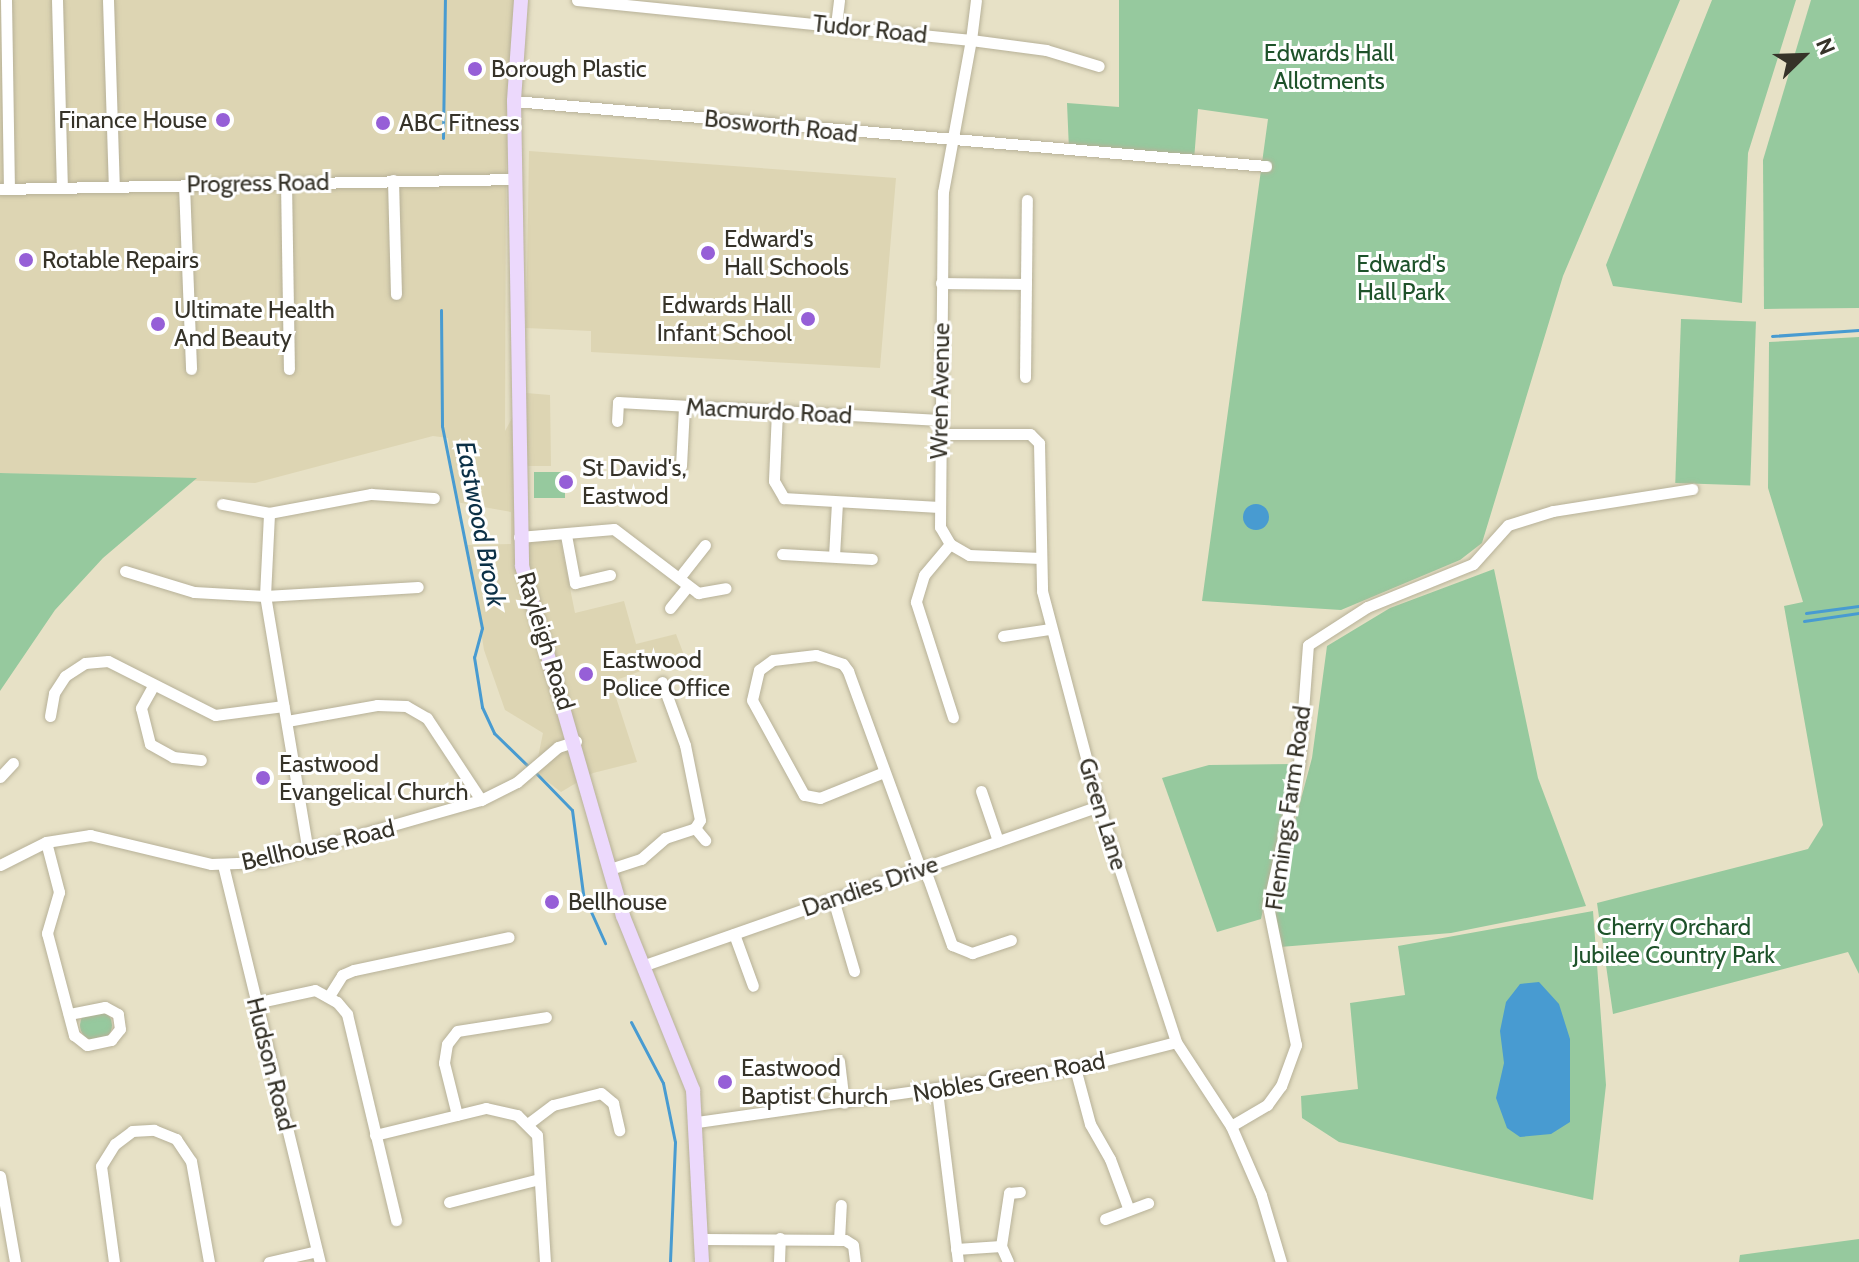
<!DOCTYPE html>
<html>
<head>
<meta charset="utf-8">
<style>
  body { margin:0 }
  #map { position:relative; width:1859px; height:1262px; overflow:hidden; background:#e7e1c6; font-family:Cabin,sans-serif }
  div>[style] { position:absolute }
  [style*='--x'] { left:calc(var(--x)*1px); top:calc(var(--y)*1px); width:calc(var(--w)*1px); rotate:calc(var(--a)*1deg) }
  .built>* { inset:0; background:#ddd5b3 }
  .green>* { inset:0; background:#96c99e; transform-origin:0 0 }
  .round { border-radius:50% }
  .water>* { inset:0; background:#489bd1 }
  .stream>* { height:3px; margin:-1.5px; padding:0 1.5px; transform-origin:1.5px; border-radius:1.5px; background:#489bd1 }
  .roads { filter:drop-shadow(0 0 2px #b7b198) drop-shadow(0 0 2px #b7b198) }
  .minor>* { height:11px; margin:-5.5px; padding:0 5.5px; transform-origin:5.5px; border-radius:5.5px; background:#fff }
  .major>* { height:14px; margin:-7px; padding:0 7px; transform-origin:7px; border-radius:7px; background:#ecd9fc }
  .dots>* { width:22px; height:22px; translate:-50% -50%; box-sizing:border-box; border:4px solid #fff; border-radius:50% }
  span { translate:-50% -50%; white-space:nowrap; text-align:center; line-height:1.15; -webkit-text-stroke:6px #fff; paint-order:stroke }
  .street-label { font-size:24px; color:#363329 }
  .park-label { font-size:24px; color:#1e522a }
  .poi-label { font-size:24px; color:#363329 }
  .left { translate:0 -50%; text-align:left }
  .right { translate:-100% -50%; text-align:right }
  .water-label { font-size:26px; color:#0b3046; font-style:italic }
  .north { position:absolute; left:1763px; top:16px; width:80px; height:80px; -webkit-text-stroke:6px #fff; paint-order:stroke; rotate:67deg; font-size:22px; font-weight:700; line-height:32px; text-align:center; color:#363329 }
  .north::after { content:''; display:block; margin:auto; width:28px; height:36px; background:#363329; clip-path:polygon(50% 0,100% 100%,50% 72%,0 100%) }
</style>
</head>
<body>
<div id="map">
  <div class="built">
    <div style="clip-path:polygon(0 0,514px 0,506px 170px,505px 431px,526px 393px,550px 395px,551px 466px,526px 466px,527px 535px,559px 533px,575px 613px,624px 601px,636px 644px,676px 634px,684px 655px,611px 682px,637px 762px,593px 773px,561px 792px,535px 772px,543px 733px,505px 710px,484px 650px,467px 545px,511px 544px,511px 512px,456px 502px,448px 438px,433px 436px,255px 483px,0 473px)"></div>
    <div style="clip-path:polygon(529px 151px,896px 178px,880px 368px,591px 352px,591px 331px,526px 328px)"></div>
  </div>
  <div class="green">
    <div style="clip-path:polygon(1119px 0,1680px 0,1563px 276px,1482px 543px,1460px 560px,1341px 610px,1202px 601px,1268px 119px,1198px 109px,1194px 160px,1069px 150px,1067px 103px,1119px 107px)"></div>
    <div style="clip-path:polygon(1712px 0,1796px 0,1748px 153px,1742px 303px,1613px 286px,1606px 265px)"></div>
    <div style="clip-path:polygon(1811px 0,1859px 0,1859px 308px,1764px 309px,1763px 160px)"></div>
    <div style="left:1681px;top:319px;width:75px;height:164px;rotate:2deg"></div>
    <div style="clip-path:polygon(1859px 337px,1859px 974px,1848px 952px,1613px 1014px,1597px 903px,1808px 849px,1823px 825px,1784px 606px,1803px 602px,1768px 488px,1769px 342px)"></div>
    <div style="left:534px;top:472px;width:31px;height:26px"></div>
    <div style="clip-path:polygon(0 473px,197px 478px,103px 558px,55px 610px,0 691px)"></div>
    <div style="clip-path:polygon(1494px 569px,1538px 778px,1586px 906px,1451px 933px,1280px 947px,1272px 907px,1312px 758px,1327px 646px,1390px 608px)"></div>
    <div style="clip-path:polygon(1294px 764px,1261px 919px,1217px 932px,1162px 778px,1209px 765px)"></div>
    <div style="clip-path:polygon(1593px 911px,1606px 1085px,1593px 1200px,1339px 1142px,1302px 1118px,1301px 1096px,1358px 1089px,1350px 1003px,1405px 995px,1398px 946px)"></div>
    <div class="round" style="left:80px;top:1009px;width:32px;height:32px"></div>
    <div style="clip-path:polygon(1859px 1239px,1859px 1262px,1739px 1262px,1740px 1255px)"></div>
  </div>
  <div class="water">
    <div class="round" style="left:1243px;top:504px;width:26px;height:26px"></div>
    <div style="clip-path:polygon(1539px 982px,1559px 1004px,1570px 1039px,1570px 1122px,1551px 1134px,1520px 1137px,1507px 1128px,1496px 1098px,1504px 1063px,1500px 1031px,1506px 1002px,1520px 984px)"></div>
  </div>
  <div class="stream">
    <div style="--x:443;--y:138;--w:138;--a:-89.2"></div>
    <div style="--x:441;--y:310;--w:116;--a:89.5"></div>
    <div style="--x:442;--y:426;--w:206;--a:78.8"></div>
    <div style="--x:482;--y:628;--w:30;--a:105"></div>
    <div style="--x:474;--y:657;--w:51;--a:80.9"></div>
    <div style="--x:482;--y:707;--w:29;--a:65"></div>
    <div style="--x:494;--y:733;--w:49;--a:44.2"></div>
    <div style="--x:1772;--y:336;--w:87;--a:-3.9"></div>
    <div style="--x:1806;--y:613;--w:53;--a:-7.5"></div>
    <div style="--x:1804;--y:621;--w:56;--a:-8.3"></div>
    <div style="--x:535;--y:772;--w:53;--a:45.8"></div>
    <div style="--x:572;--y:810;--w:85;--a:82.5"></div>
    <div style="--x:583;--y:894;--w:54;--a:65.8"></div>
    <div style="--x:631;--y:1022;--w:69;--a:62.3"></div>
    <div style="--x:663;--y:1083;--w:60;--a:78.5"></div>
    <div style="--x:675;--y:1142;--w:120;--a:92.4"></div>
  </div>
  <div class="roads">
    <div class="minor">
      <div style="--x:6;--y:0;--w:189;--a:89.1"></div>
      <div style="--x:57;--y:0;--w:188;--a:88.5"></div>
      <div style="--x:108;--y:0;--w:186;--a:88.2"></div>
      <div style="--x:577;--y:0;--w:396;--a:5.8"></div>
      <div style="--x:971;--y:40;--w:40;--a:-82.9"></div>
      <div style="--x:836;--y:25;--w:25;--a:-83"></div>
      <div style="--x:514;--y:101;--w:755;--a:4.94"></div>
      <div style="--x:393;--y:180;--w:114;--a:88.5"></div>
      <div style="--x:286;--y:182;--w:187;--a:89.1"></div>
      <div style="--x:184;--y:185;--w:184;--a:87.8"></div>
      <div style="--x:0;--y:189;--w:516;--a:-1.11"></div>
      <div style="--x:941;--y:283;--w:85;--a:0.7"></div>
      <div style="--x:1025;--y:377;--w:177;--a:-89.4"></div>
      <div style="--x:777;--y:411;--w:70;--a:92.5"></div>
      <div style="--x:774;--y:481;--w:20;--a:60"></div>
      <div style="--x:784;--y:498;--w:154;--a:3.3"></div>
      <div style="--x:617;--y:421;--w:19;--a:-87"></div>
      <div style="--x:618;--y:402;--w:322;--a:3.2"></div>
      <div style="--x:939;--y:434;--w:91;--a:0"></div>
      <div style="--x:1030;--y:434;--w:13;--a:45"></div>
      <div style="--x:1039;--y:443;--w:148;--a:88.8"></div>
      <div style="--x:1042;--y:591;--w:222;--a:75.2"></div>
      <div style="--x:1099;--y:806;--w:248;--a:71.9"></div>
      <div style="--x:1176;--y:1042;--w:100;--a:56.8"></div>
      <div style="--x:1231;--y:1126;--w:75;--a:66.5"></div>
      <div style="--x:1261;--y:1195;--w:70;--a:73.4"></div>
      <div style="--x:681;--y:466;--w:59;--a:-87.1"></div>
      <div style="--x:222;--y:504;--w:48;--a:10.8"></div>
      <div style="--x:566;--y:535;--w:49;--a:79.4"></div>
      <div style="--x:575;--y:583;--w:36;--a:-13"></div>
      <div style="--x:519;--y:537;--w:95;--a:-4.8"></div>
      <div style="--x:614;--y:529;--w:106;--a:37.3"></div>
      <div style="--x:698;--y:593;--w:28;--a:-10"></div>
      <div style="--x:950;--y:544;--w:40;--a:130"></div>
      <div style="--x:924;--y:575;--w:28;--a:107"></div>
      <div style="--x:916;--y:602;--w:121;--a:72.2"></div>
      <div style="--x:782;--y:554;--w:90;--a:3.2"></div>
      <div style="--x:834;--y:556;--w:54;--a:-86.8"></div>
      <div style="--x:1041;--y:558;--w:72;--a:-177.6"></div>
      <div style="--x:969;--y:555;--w:22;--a:-150"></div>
      <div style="--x:950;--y:544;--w:20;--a:-120"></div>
      <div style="--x:940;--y:527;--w:335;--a:-89.5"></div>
      <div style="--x:943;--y:192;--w:155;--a:-79.6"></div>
      <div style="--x:971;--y:40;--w:76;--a:7.6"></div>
      <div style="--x:1046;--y:50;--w:55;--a:16.8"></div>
      <div style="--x:125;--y:571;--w:72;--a:16.9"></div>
      <div style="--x:194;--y:592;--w:71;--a:3.2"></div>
      <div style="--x:265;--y:596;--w:153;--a:-3.4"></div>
      <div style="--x:679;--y:578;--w:42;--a:-51.8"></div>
      <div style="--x:670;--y:608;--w:28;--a:-51"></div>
      <div style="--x:1003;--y:636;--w:48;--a:-8.5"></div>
      <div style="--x:153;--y:686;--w:25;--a:119"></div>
      <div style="--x:141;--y:708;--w:37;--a:76"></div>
      <div style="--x:150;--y:744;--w:26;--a:29"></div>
      <div style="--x:173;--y:757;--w:28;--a:6"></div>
      <div style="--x:50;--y:716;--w:23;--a:-80"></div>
      <div style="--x:54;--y:693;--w:20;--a:-57"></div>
      <div style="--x:65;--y:676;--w:24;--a:-33"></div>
      <div style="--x:85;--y:663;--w:23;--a:-5"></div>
      <div style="--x:108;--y:661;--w:120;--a:26.8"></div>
      <div style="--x:215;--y:715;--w:69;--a:-7.5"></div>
      <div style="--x:287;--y:721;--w:91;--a:-10.1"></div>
      <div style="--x:377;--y:705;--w:29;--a:2"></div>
      <div style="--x:406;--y:706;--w:24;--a:30"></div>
      <div style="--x:427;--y:718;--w:98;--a:56.6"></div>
      <div style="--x:884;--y:772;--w:69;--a:157.9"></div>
      <div style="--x:820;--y:798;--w:16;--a:-169"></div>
      <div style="--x:804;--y:795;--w:108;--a:-118.7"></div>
      <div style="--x:752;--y:700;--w:31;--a:-77"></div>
      <div style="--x:759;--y:670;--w:17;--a:-36"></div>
      <div style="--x:773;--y:660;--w:43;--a:-6.6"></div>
      <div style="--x:816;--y:655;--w:28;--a:18"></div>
      <div style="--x:843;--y:664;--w:9;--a:54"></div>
      <div style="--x:848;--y:671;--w:210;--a:69.9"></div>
      <div style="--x:0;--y:777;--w:19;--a:-47"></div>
      <div style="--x:981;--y:791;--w:53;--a:71.2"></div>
      <div style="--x:695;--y:828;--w:16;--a:50"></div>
      <div style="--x:46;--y:842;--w:52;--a:75.4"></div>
      <div style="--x:59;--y:892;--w:43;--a:106.3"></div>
      <div style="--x:47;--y:933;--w:106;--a:75.2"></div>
      <div style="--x:74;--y:1035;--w:16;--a:38"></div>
      <div style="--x:87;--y:1045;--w:25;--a:-12"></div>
      <div style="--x:111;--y:1040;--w:14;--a:-51"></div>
      <div style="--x:120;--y:1029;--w:15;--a:-98"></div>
      <div style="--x:118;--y:1014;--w:15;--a:-152"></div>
      <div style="--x:105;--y:1007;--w:37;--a:169"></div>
      <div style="--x:308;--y:852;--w:260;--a:-99.5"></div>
      <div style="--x:265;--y:596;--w:83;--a:-87.2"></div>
      <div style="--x:269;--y:513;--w:104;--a:-10.6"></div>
      <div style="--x:371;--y:494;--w:63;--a:3.6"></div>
      <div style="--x:0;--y:865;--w:51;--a:-26.6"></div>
      <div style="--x:46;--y:842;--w:45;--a:-9"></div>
      <div style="--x:90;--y:835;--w:124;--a:13.5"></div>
      <div style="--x:211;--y:864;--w:52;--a:-2.2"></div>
      <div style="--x:263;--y:862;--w:227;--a:-15.9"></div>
      <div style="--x:481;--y:800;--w:40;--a:-26.6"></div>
      <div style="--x:517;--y:782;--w:54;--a:-40.5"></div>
      <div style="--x:558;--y:747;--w:19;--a:-18"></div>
      <div style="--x:223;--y:865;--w:409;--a:76.3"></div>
      <div style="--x:924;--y:867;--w:83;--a:70.3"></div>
      <div style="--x:952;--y:945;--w:22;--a:22"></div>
      <div style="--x:972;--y:953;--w:41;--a:-18.4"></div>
      <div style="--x:610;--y:869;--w:33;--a:-18"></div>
      <div style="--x:641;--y:859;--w:32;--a:-41"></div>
      <div style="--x:665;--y:838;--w:32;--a:-18"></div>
      <div style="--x:695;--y:828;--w:9;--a:-58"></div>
      <div style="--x:700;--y:820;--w:76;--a:-101.3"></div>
      <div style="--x:685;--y:745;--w:67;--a:-110.1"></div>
      <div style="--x:833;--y:899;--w:75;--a:73.7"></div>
      <div style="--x:734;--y:934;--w:55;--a:69.9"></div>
      <div style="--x:642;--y:966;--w:484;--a:-19.3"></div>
      <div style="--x:329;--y:996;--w:25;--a:-58"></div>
      <div style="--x:342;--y:975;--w:13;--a:-23"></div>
      <div style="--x:354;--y:970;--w:158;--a:-12"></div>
      <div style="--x:255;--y:1003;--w:61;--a:-12.2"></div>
      <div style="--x:315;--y:990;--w:25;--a:29"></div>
      <div style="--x:337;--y:1002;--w:16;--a:50"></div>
      <div style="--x:347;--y:1014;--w:212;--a:76.6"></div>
      <div style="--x:839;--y:1061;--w:42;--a:83.2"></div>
      <div style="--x:1075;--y:1068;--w:58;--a:75"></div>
      <div style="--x:1090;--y:1124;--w:40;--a:60.3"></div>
      <div style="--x:1110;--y:1159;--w:54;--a:69.6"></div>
      <div style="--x:937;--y:1091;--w:172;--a:83"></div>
      <div style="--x:457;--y:1115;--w:54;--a:-104"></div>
      <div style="--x:444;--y:1063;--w:19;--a:-81"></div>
      <div style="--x:447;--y:1044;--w:16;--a:-52"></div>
      <div style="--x:457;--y:1031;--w:90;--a:-8.9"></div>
      <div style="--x:697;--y:1122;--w:382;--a:-8.1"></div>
      <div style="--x:1075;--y:1068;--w:104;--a:-14.4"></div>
      <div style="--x:529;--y:1123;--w:30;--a:-37"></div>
      <div style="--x:553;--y:1105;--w:49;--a:-14"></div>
      <div style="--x:601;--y:1093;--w:16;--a:40"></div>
      <div style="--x:613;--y:1103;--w:28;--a:77"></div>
      <div style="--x:1231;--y:1126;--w:42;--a:-30.3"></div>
      <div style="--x:1267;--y:1105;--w:24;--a:-54"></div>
      <div style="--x:1281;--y:1086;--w:44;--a:-69.9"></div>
      <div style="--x:1296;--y:1045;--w:142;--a:-101.4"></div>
      <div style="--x:1268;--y:906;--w:145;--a:-77.7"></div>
      <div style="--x:1299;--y:764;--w:119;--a:-85.7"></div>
      <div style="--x:1308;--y:645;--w:70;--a:-32.8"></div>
      <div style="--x:1367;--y:607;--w:114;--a:-22.1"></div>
      <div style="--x:1473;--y:564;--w:52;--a:-48.1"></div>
      <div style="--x:1508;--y:525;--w:47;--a:-17.3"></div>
      <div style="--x:1553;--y:511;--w:141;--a:-9"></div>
      <div style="--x:375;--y:1135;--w:114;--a:-13.7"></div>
      <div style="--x:486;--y:1108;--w:32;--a:13"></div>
      <div style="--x:517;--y:1115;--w:28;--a:45"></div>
      <div style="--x:537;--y:1135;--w:127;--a:86.4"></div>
      <div style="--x:0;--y:1176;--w:87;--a:80.1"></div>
      <div style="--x:449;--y:1202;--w:93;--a:-14.3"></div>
      <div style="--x:1105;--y:1219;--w:46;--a:-20.4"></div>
      <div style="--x:704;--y:1239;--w:141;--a:0.4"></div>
      <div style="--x:845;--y:1240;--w:9;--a:32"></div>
      <div style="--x:853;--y:1245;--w:17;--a:83"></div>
      <div style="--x:839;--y:1240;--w:35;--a:-87"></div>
      <div style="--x:1001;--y:1246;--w:17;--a:66"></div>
      <div style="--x:956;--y:1249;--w:45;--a:-3.8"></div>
      <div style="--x:1001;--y:1246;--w:54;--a:-81.4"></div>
      <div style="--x:1009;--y:1193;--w:11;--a:-5"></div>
      <div style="--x:114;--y:1262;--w:97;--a:-97.7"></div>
      <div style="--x:101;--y:1166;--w:26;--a:-58"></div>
      <div style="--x:115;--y:1144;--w:21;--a:-37"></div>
      <div style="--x:132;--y:1131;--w:22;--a:-3"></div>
      <div style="--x:154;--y:1130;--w:24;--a:22"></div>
      <div style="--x:176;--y:1139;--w:27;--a:56"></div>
      <div style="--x:191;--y:1161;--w:103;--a:79.9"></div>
      <div style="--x:269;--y:1262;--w:49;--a:-12.9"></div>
      <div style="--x:779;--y:1262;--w:24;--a:-88"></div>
    </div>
    <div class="major">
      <div style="--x:521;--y:0;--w:101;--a:94"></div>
      <div style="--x:514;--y:101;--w:465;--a:89"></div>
      <div style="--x:522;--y:566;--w:364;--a:73.9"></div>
      <div style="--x:623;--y:916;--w:188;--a:68.1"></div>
      <div style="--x:693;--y:1090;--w:172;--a:87"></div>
    </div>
  </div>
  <div class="dots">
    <div style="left:475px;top:69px;background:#965fd7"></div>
    <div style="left:223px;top:120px;background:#965fd7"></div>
    <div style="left:383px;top:123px;background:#965fd7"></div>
    <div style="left:708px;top:253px;background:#965fd7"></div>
    <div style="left:26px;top:260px;background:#965fd7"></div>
    <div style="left:808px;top:319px;background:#965fd7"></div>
    <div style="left:158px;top:324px;background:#965fd7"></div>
    <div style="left:566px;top:482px;background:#965fd7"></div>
    <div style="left:586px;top:674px;background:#965fd7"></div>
    <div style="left:263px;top:778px;background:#965fd7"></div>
    <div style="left:552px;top:902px;background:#965fd7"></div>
    <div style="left:725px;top:1082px;background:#965fd7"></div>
  </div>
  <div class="street-label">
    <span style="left:870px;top:29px;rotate:6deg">Tudor Road</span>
    <span style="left:781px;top:126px;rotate:6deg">Bosworth Road</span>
    <span style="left:258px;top:183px;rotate:-1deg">Progress Road</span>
    <span style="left:940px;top:391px;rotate:-89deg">Wren Avenue</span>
    <span style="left:769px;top:411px;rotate:3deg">Macmurdo Road</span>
    <span style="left:546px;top:641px;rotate:73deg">Rayleigh Road</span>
    <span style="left:1288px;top:808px;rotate:-82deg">Flemings Farm Road</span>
    <span style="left:1103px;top:814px;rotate:73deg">Green Lane</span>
    <span style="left:318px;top:845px;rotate:-13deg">Bellhouse Road</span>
    <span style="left:870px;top:886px;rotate:-19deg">Dandies Drive</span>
    <span style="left:271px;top:1064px;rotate:76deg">Hudson Road</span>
    <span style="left:1009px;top:1077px;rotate:-10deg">Nobles Green Road</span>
  </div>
  <div class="park-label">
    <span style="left:1329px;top:67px">Edwards Hall<br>Allotments</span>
    <span style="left:1401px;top:278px">Edward's<br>Hall Park</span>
    <span style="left:1674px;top:941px">Cherry Orchard<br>Jubilee Country Park</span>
  </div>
  <div class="poi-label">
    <span class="left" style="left:491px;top:69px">Borough Plastic</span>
    <span class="right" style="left:207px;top:120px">Finance House</span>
    <span class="left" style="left:399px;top:123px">ABC Fitness</span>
    <span class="left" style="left:724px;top:253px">Edward's<br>Hall Schools</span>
    <span class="left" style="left:42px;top:260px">Rotable Repairs</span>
    <span class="right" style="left:792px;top:319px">Edwards Hall<br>Infant School</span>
    <span class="left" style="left:174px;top:324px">Ultimate Health<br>And Beauty</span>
    <span class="left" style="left:582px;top:482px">St David's,<br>Eastwod</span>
    <span class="left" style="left:602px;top:674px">Eastwood<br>Police Office</span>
    <span class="left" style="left:279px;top:778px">Eastwood<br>Evangelical Church</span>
    <span class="left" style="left:568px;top:902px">Bellhouse</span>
    <span class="left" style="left:741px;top:1082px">Eastwood<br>Baptist Church</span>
  </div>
  <div class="water-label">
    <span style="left:480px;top:524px;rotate:79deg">Eastwood Brook</span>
  </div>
  <div class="north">N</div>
</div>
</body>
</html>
